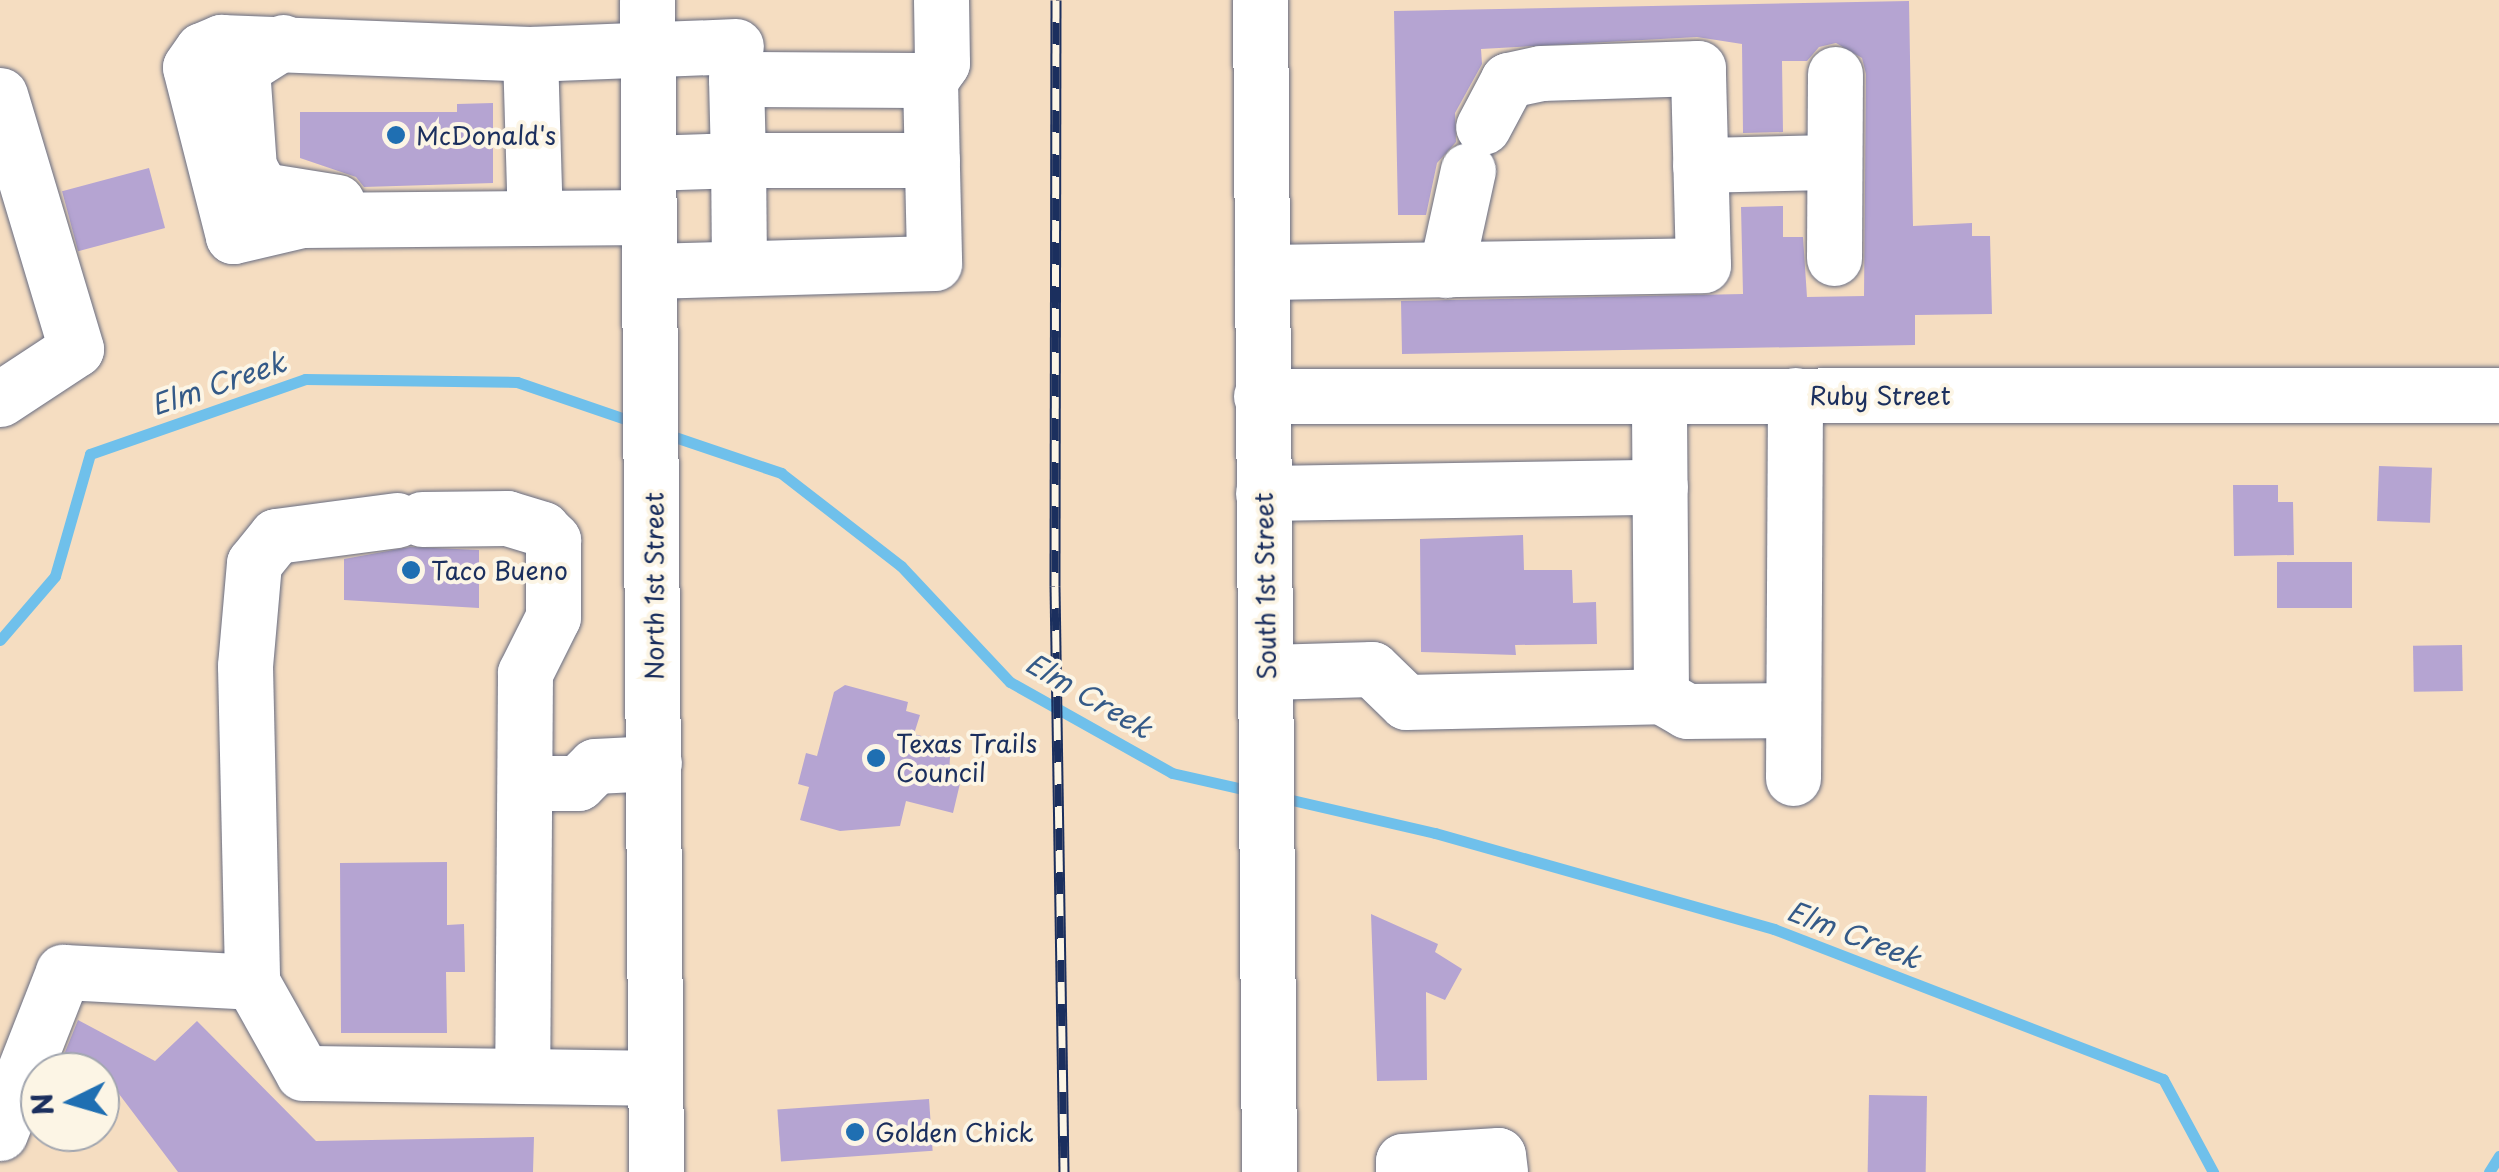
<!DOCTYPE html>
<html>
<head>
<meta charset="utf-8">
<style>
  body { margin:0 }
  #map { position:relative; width:2499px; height:1172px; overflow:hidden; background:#f5ddc1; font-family:"Playpen Sans",sans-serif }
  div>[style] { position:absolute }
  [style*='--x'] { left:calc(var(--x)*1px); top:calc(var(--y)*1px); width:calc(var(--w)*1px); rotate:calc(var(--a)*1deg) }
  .stream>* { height:11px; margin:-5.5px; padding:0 5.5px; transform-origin:5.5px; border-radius:5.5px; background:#6fc0eb }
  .building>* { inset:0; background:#b5a4d2; transform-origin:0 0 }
  .roads { filter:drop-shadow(0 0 2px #676c81) drop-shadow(0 0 2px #676c81) }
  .minor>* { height:55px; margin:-27.5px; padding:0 27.5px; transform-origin:27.5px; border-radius:27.5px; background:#fff }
  .major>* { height:55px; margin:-27.5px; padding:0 27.5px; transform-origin:27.5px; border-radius:27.5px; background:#fff }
  .rail>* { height:11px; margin-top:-5.5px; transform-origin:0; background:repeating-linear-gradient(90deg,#fcf5e5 0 22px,#1b2f5e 0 44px); box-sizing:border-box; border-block:2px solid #1b2f5e }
  .dots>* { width:28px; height:28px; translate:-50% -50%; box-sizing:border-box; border:5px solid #fcf5e5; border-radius:50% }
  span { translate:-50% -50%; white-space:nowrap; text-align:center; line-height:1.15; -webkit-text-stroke:8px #fcf5e5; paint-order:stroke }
  .poi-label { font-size:25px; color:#1b2f5e }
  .left { translate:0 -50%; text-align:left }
  .street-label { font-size:25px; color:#1b2f5e }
  .water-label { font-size:28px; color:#345a88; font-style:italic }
  .north { position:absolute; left:20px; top:1052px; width:100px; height:100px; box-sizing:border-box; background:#fcf5e5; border:2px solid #a2a6af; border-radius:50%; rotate:265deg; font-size:28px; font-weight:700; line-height:40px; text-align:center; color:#1b2f5e }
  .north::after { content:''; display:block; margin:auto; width:35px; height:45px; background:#1f6fb2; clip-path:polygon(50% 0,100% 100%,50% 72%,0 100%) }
</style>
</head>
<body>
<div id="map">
  <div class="stream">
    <div style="--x:663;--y:433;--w:125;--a:18.7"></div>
    <div style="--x:781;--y:473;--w:152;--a:37.8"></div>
    <div style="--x:901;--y:566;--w:159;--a:46.8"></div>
    <div style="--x:1010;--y:682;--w:186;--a:29.3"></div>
    <div style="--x:1172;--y:773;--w:81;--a:12.8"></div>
    <div style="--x:0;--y:640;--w:84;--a:-49.3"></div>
    <div style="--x:55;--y:576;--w:127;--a:-74"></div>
    <div style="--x:90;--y:454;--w:228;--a:-19.2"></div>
    <div style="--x:305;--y:379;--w:212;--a:0.8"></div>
    <div style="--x:517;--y:382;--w:127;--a:18.9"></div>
    <div style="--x:1279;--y:797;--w:160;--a:13"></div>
    <div style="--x:1435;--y:833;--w:352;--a:15.8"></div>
    <div style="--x:1774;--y:929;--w:417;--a:21.1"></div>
    <div style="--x:2163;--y:1079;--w:106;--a:61.7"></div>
    <div style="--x:2489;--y:1172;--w:19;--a:-58"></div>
  </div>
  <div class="building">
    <div style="clip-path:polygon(1909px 1px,1913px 226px,1972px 223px,1972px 236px,1990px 236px,1992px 314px,1915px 315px,1915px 345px,1402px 354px,1401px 301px,1743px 294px,1741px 207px,1783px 206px,1783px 237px,1803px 237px,1807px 297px,1864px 296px,1866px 74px,1862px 58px,1836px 43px,1819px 47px,1807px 61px,1782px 61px,1783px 132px,1743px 133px,1742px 44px,1697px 37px,1481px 49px,1482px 64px,1455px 113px,1456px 142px,1437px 163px,1426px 215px,1398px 215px,1394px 11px)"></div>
    <div style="clip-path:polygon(493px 103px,493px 183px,364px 187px,356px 177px,300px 158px,300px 112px,457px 112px,457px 104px)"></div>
    <div style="left:149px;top:168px;width:62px;height:90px;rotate:75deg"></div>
    <div style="left:2379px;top:466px;width:53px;height:55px;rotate:2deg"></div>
    <div style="clip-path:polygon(2233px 485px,2278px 485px,2278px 502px,2293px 502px,2294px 555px,2234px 556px)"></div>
    <div style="clip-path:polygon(1523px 535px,1524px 570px,1572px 570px,1573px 603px,1596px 602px,1597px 644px,1515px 645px,1516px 655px,1421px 652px,1420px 539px)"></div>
    <div style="clip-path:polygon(410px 547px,479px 550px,479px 608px,344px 600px,344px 559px)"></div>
    <div style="left:2277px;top:562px;width:75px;height:46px"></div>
    <div style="left:2462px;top:645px;width:46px;height:49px;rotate:89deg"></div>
    <div style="clip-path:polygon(845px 685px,908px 702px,906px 711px,920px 715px,914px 734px,951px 744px,949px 772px,962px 775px,953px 813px,906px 801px,900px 826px,840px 831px,800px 820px,809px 787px,798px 784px,806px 753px,817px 756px,834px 692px)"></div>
    <div style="clip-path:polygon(447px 862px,447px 925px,464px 924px,465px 972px,446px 972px,447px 1033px,341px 1033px,340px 863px)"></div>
    <div style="clip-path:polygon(1371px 914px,1438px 944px,1435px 952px,1462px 969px,1445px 1000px,1426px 992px,1427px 1080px,1377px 1081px)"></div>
    <div style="clip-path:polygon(78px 1020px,155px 1061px,197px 1021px,316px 1141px,534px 1137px,533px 1172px,178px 1172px,116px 1090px,100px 1113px,100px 1072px,57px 1072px)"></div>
    <div style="left:1869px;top:1095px;width:58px;height:77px;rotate:1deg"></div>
    <div style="left:929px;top:1099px;width:52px;height:152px;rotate:86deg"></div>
  </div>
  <div class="roads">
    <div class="minor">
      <div style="--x:283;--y:42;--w:49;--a:147.6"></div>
      <div style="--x:242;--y:68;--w:99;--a:86"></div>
      <div style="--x:249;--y:167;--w:26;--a:61"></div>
      <div style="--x:262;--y:190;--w:76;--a:9.1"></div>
      <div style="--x:530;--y:54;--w:164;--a:88.3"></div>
      <div style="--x:930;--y:80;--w:21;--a:-55"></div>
      <div style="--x:942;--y:63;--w:63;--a:-90.9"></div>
      <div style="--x:0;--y:95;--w:265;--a:73.3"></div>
      <div style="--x:76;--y:349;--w:91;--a:146.7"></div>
      <div style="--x:648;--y:163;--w:90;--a:-1.9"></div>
      <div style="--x:738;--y:160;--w:81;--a:-91.4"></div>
      <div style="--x:736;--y:79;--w:194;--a:0.3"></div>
      <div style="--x:930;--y:80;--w:183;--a:88.7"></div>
      <div style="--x:934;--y:263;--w:284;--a:178.4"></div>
      <div style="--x:1700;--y:165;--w:134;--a:-1.3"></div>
      <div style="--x:649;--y:217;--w:347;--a:179.5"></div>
      <div style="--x:302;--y:220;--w:71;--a:166.9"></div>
      <div style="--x:233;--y:236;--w:174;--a:-104.3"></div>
      <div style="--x:190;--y:67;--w:21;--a:-55"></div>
      <div style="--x:202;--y:50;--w:21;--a:-23"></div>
      <div style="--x:221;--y:42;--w:309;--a:2.2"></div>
      <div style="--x:530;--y:54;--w:206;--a:-2.2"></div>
      <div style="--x:1834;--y:258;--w:184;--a:-89.7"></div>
      <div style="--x:739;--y:268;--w:108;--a:-90.5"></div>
      <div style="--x:738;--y:160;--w:194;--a:0"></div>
      <div style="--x:1446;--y:270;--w:102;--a:-77.6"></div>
      <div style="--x:1262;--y:272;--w:441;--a:-0.9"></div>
      <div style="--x:1703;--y:265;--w:197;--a:-91.5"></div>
      <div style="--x:1698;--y:68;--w:157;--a:178.2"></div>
      <div style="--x:1541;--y:73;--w:34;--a:168"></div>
      <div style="--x:1508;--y:80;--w:53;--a:118"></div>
      <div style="--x:1261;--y:396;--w:1238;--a:-0.05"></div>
      <div style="--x:1263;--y:493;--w:397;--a:-0.9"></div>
      <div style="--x:422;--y:519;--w:85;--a:-0.7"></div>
      <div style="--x:507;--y:518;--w:37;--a:17"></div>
      <div style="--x:542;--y:529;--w:16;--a:45"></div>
      <div style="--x:553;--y:540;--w:77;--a:90"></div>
      <div style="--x:553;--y:617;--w:63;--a:116.6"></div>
      <div style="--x:525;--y:673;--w:403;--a:90.4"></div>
      <div style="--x:397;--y:520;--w:122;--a:172.5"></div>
      <div style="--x:276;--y:536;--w:35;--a:129"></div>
      <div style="--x:254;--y:563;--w:103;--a:95"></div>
      <div style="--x:245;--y:666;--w:316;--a:88.7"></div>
      <div style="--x:252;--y:982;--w:104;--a:60.7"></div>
      <div style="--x:303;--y:1073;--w:352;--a:0.8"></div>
      <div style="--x:1268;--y:672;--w:104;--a:-1.7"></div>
      <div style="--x:1372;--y:669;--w:47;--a:44.1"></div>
      <div style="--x:1406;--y:702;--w:255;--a:-1.3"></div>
      <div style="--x:1661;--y:696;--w:300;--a:-90.4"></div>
      <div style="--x:1661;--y:696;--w:30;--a:30"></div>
      <div style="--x:1687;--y:711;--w:106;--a:-0.5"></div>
      <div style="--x:1793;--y:778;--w:383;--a:-89.7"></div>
      <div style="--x:526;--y:783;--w:52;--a:0"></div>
      <div style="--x:578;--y:783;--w:24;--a:-45"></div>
      <div style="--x:595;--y:766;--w:59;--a:-2.9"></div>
      <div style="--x:0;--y:1133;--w:173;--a:-68.6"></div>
      <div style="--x:63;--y:972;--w:189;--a:3"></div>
      <div style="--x:1403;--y:1172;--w:11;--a:-90"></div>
      <div style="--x:1403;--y:1161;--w:95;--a:-3.6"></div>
      <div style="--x:1498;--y:1155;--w:17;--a:83"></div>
    </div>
    <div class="major">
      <div style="--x:647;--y:0;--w:1172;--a:89.56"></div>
      <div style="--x:1260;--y:0;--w:1172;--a:89.56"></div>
    </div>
  </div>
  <div class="rail">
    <div style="--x:1056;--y:0;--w:586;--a:90.1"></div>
    <div style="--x:1055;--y:586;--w:586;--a:89.12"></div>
  </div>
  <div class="dots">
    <div style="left:396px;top:135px;background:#1f6fb2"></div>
    <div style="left:411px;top:570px;background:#1f6fb2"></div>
    <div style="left:876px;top:758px;background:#1f6fb2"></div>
    <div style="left:855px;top:1132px;background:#1f6fb2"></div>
  </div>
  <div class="poi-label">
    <span class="left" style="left:416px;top:135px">McDonald's</span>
    <span class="left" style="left:431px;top:570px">Taco Bueno</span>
    <span class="left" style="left:896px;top:758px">Texas Trails<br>Council</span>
    <span class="left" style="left:875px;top:1132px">Golden Chick</span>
  </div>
  <div class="street-label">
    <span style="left:1880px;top:395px">Ruby Street</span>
    <span style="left:654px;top:586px;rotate:-90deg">North 1st Street</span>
    <span style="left:1265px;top:586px;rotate:-91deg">South 1st Street</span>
  </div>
  <div class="water-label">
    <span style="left:218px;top:383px;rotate:-19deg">Elm Creek</span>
    <span style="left:1089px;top:695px;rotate:30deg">Elm Creek</span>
    <span style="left:1854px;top:934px;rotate:21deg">Elm Creek</span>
  </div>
  <div class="north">N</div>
</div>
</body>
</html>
